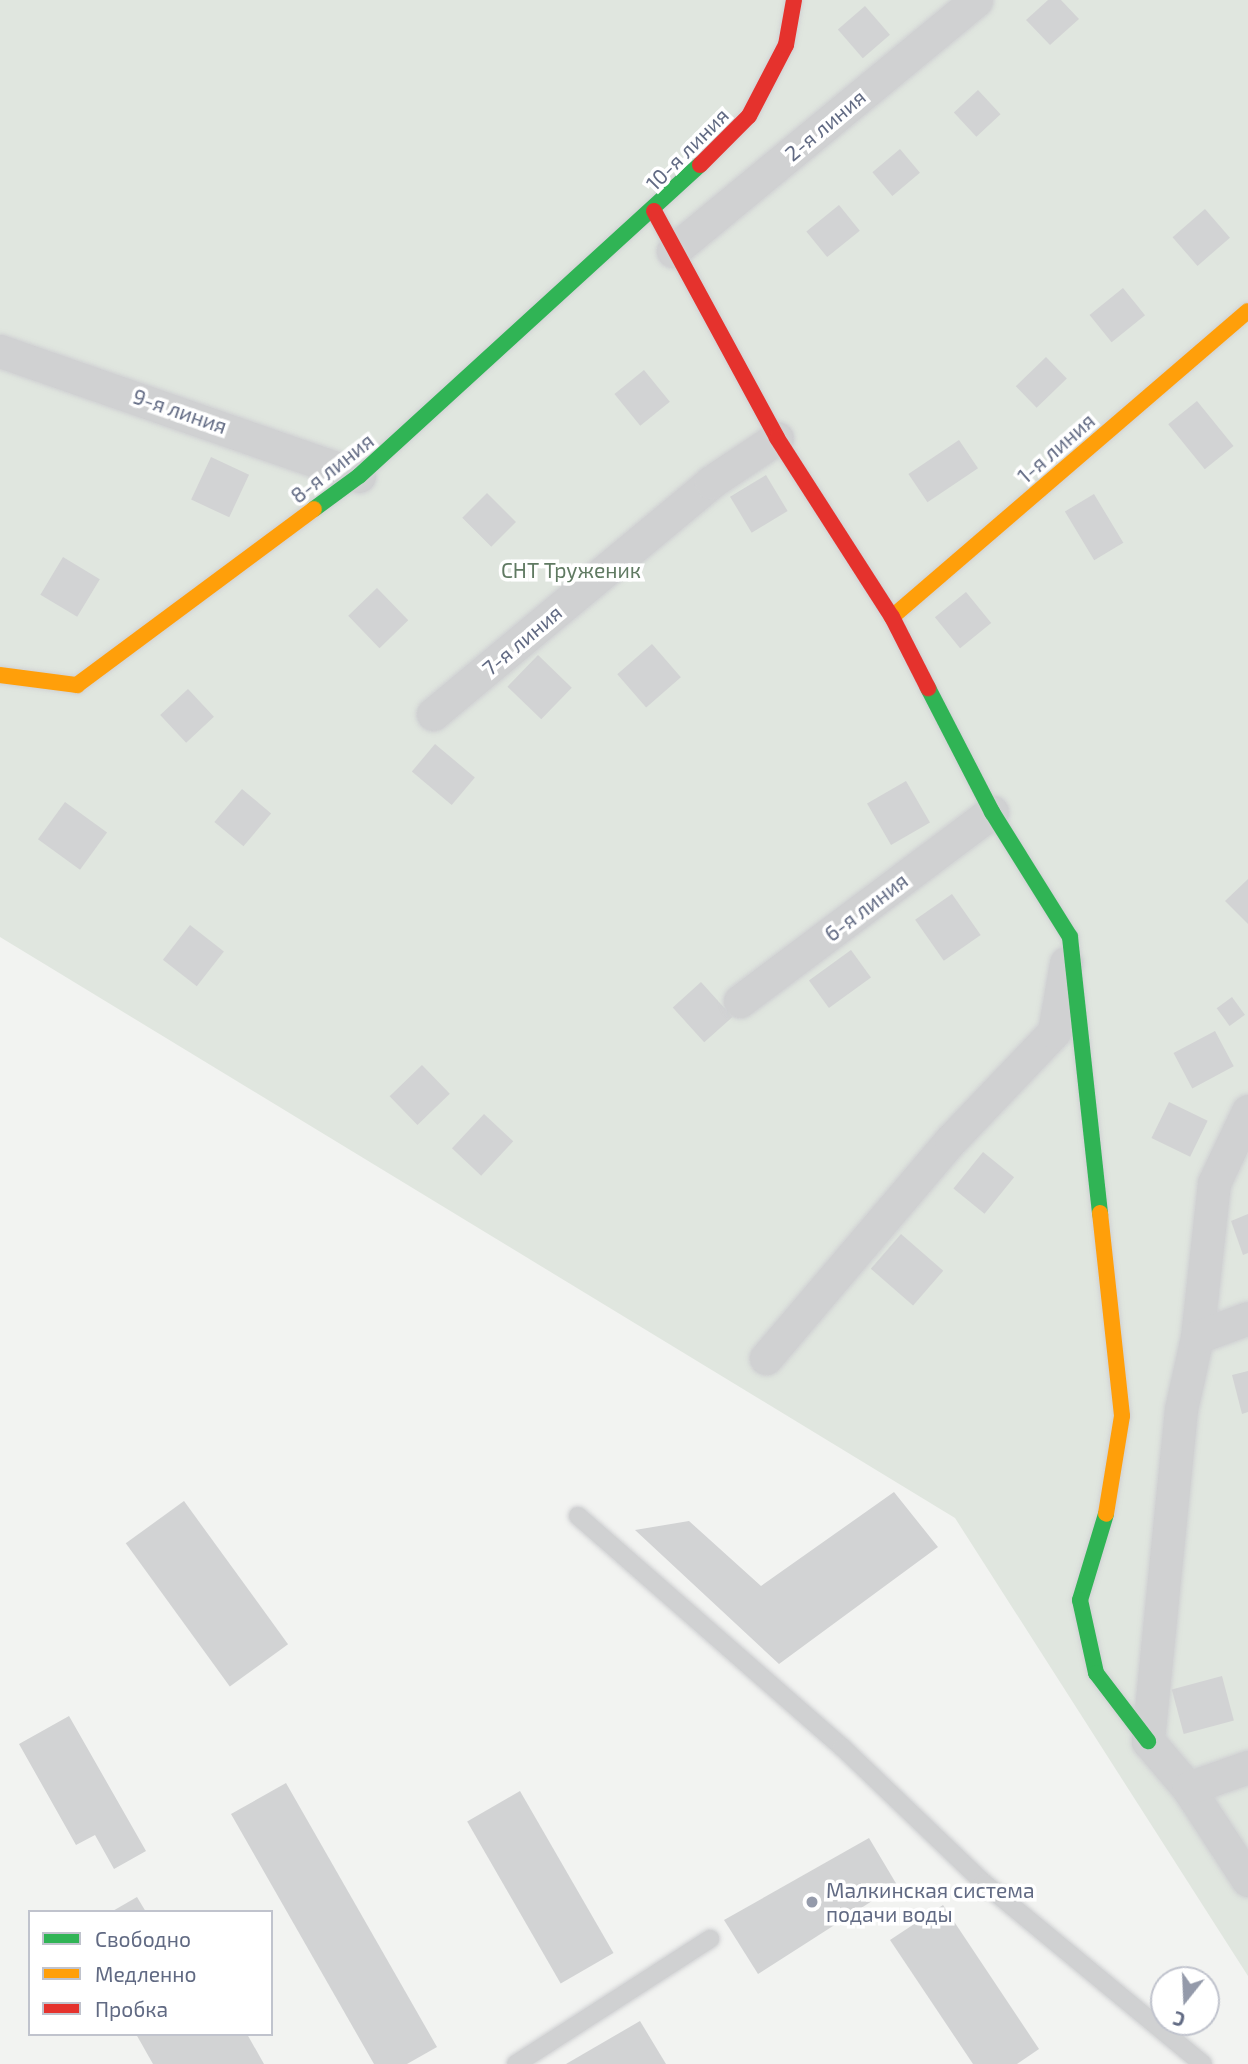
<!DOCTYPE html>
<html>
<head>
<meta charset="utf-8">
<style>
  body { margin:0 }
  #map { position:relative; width:1248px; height:2064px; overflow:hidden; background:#f2f3f1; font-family:"Exo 2",sans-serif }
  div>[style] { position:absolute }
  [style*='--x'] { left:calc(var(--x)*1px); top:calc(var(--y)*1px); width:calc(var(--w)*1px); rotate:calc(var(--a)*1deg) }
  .green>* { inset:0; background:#e0e6df }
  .building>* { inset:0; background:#d2d3d4; transform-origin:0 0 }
  .roads { filter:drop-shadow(0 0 2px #d0d1d3) drop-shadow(0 0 2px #d0d1d3) }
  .lane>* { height:18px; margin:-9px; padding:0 9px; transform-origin:9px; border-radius:9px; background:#d0d1d2 }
  .street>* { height:33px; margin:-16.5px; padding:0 16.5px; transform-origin:16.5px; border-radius:16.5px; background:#d0d1d2 }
  .fast>* { height:16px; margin:-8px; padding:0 8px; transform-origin:8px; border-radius:8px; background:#30b455 }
  .slow>* { height:16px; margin:-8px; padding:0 8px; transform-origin:8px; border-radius:8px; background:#ff9f0a }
  .jam>* { height:16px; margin:-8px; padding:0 8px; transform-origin:8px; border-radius:8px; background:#e5322d }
  .dots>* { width:19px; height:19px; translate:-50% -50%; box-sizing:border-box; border:4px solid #fff; border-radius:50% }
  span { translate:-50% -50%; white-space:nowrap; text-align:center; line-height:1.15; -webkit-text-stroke:7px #fff; paint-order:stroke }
  .street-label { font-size:21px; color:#616a83 }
  .park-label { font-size:21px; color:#607a62 }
  .poi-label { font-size:21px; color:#616a83 }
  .left { translate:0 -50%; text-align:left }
  .legend { position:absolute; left:28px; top:1910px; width:245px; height:126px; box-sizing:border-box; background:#fff; border:2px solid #c0c3cd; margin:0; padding:9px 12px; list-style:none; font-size:21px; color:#616a83 }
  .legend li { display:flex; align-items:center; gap:14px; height:35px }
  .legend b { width:35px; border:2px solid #c0c3cd }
  .north { position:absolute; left:1150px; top:1966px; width:70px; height:70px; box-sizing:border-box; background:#fff; border:2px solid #c0c3cd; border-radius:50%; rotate:198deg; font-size:19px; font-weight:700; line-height:28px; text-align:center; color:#616a83 }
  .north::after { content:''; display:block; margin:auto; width:24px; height:32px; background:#949aaa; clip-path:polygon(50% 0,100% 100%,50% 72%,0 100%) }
</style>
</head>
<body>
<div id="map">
  <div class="green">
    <div style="clip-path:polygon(0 0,1248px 0,1248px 1976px,955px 1518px,0 937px)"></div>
  </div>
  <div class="building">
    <div style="clip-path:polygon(1048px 0,1061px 0,1079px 19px,1050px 45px,1026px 20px)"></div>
    <div style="left:865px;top:6px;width:38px;height:36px;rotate:49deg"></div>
    <div style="left:978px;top:90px;width:33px;height:33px;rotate:47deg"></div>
    <div style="left:900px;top:149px;width:31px;height:36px;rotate:50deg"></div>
    <div style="left:839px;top:205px;width:33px;height:42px;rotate:51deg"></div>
    <div style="left:1205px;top:209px;width:38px;height:43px;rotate:49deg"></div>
    <div style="left:1123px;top:288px;width:35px;height:43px;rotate:51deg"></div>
    <div style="left:1046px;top:357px;width:30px;height:42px;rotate:46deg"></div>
    <div style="left:644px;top:370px;width:41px;height:38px;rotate:51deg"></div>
    <div style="left:1197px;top:401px;width:58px;height:37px;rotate:51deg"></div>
    <div style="left:959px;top:440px;width:34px;height:61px;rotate:56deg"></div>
    <div style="left:211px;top:457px;width:42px;height:47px;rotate:25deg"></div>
    <div style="left:766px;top:475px;width:42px;height:42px;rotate:59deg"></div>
    <div style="left:487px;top:493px;width:41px;height:35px;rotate:45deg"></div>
    <div style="left:1094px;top:494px;width:57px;height:34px;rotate:59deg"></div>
    <div style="left:63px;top:557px;width:43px;height:44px;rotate:31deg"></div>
    <div style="left:377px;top:588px;width:45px;height:40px;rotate:46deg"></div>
    <div style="left:966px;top:592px;width:40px;height:40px;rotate:51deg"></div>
    <div style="left:652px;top:644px;width:44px;height:46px;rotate:49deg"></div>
    <div style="left:538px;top:655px;width:47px;height:44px;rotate:44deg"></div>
    <div style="left:188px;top:689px;width:38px;height:38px;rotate:47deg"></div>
    <div style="left:435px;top:744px;width:52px;height:36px;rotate:40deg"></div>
    <div style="left:906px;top:781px;width:48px;height:45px;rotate:60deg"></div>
    <div style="left:242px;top:789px;width:38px;height:43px;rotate:40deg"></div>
    <div style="left:65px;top:802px;width:52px;height:46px;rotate:36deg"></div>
    <div style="clip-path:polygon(1248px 879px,1248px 924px,1225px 901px)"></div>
    <div style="left:952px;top:894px;width:50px;height:45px;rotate:55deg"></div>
    <div style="left:190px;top:925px;width:43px;height:44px;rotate:38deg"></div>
    <div style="left:851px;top:950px;width:34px;height:52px;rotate:54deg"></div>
    <div style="left:701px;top:982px;width:47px;height:38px;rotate:48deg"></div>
    <div style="left:1232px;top:997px;width:22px;height:19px;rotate:54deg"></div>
    <div style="left:1215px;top:1031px;width:40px;height:47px;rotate:62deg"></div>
    <div style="left:422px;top:1065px;width:40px;height:45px;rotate:46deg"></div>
    <div style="left:1169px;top:1102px;width:43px;height:40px;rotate:26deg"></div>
    <div style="left:484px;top:1114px;width:40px;height:47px;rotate:43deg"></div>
    <div style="left:983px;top:1152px;width:40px;height:47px;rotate:39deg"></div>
    <div style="clip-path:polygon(1248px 1214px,1248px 1253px,1243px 1255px,1231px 1221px)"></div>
    <div style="left:901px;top:1234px;width:56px;height:46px;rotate:41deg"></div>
    <div style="clip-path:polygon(1248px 1371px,1248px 1412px,1242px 1414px,1232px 1375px)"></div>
    <div style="clip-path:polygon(894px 1492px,938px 1547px,779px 1664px,635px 1530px,689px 1521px,761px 1586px)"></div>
    <div style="left:184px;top:1501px;width:177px;height:72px;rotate:54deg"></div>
    <div style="left:1222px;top:1676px;width:46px;height:52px;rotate:75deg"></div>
    <div style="clip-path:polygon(69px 1716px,146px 1851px,114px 1869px,95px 1835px,76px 1845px,19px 1744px)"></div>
    <div style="clip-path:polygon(286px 1783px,437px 2047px,407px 2064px,374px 2064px,231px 1814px)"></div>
    <div style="left:520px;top:1791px;width:187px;height:61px;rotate:60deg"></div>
    <div style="clip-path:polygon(869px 1838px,897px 1885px,758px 1974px,724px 1920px)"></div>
    <div style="clip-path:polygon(137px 1897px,146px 1912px,111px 1912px)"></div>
    <div style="clip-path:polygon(943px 1905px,1039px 2049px,1017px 2064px,973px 2064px,890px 1940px)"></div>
    <div style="clip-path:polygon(640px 2021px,666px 2064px,566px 2064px)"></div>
    <div style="clip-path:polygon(136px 2034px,247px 2034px,264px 2064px,153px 2064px)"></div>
  </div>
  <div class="roads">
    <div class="lane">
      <div style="--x:578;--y:1516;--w:351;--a:41.2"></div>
      <div style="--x:842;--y:1747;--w:197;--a:43.8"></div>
      <div style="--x:984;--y:1883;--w:284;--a:39.6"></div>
      <div style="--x:516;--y:2064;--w:231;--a:-32.8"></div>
    </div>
    <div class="street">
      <div style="--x:673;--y:251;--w:393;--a:-39.6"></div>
      <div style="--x:0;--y:351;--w:380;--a:19.2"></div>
      <div style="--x:433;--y:714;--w:362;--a:-39.8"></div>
      <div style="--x:711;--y:482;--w:79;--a:-33.7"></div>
      <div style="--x:740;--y:1001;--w:315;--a:-36.9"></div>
      <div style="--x:1248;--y:1111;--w:80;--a:115.3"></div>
      <div style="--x:1214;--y:1183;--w:155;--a:96.3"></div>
      <div style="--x:1197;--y:1337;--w:74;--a:102.5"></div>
      <div style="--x:1181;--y:1409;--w:334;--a:95.7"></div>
      <div style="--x:1148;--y:1741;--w:62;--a:49.6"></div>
      <div style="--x:1188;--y:1788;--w:110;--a:56.9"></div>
      <div style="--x:1197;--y:1337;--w:54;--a:-20.4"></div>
      <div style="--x:766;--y:1358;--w:286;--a:-49.7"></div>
      <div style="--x:951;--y:1140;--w:149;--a:-46.4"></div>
      <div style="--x:1054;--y:1032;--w:70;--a:-80.1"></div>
      <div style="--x:1188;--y:1788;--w:64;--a:-19.3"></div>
    </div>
    <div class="fast">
      <div style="--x:314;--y:509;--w:56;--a:-36.3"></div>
      <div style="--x:359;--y:476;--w:462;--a:-42.4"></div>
      <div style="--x:928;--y:688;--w:140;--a:62.7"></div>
      <div style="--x:992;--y:812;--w:147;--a:58"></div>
      <div style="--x:1070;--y:937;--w:278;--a:83.8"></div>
      <div style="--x:1106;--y:1514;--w:90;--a:106.8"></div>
      <div style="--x:1080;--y:1600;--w:75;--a:77.6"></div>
      <div style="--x:1096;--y:1673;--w:86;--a:52.6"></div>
    </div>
    <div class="slow">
      <div style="--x:892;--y:617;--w:469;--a:-40.7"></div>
      <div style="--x:0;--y:675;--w:78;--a:7.4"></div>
      <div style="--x:77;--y:685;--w:295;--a:-36.6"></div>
      <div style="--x:1100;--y:1213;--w:204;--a:83.8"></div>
      <div style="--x:1122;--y:1416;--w:99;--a:99.3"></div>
    </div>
    <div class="jam">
      <div style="--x:700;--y:165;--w:69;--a:-45"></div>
      <div style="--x:749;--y:116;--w:80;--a:-62.5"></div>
      <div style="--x:786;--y:45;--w:46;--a:-79.9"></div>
      <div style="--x:654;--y:211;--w:258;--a:61.5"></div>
      <div style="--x:777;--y:438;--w:213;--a:57.3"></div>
      <div style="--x:892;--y:617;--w:80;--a:63.1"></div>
    </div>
  </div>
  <div class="dots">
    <div style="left:812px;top:1902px;background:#949aaa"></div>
  </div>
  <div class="street-label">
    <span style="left:825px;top:125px;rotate:-40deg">2-я линия</span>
    <span style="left:687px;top:149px;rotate:-45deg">10-я линия</span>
    <span style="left:180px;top:411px;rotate:19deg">9-я линия</span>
    <span style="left:1056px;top:448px;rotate:-41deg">1-я линия</span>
    <span style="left:332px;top:468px;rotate:-38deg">8-я линия</span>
    <span style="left:522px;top:640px;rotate:-40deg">7-я линия</span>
    <span style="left:866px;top:907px;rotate:-37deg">6-я линия</span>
  </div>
  <div class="park-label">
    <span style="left:571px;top:570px">СНТ Труженик</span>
  </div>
  <div class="poi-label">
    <span class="left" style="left:826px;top:1902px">Малкинская система<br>подачи воды</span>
  </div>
  <ul class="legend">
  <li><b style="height:9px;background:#30b455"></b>Свободно</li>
  <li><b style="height:9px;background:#ff9f0a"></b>Медленно</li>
  <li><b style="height:9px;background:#e5322d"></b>Пробка</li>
  </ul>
  <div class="north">С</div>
</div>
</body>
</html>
